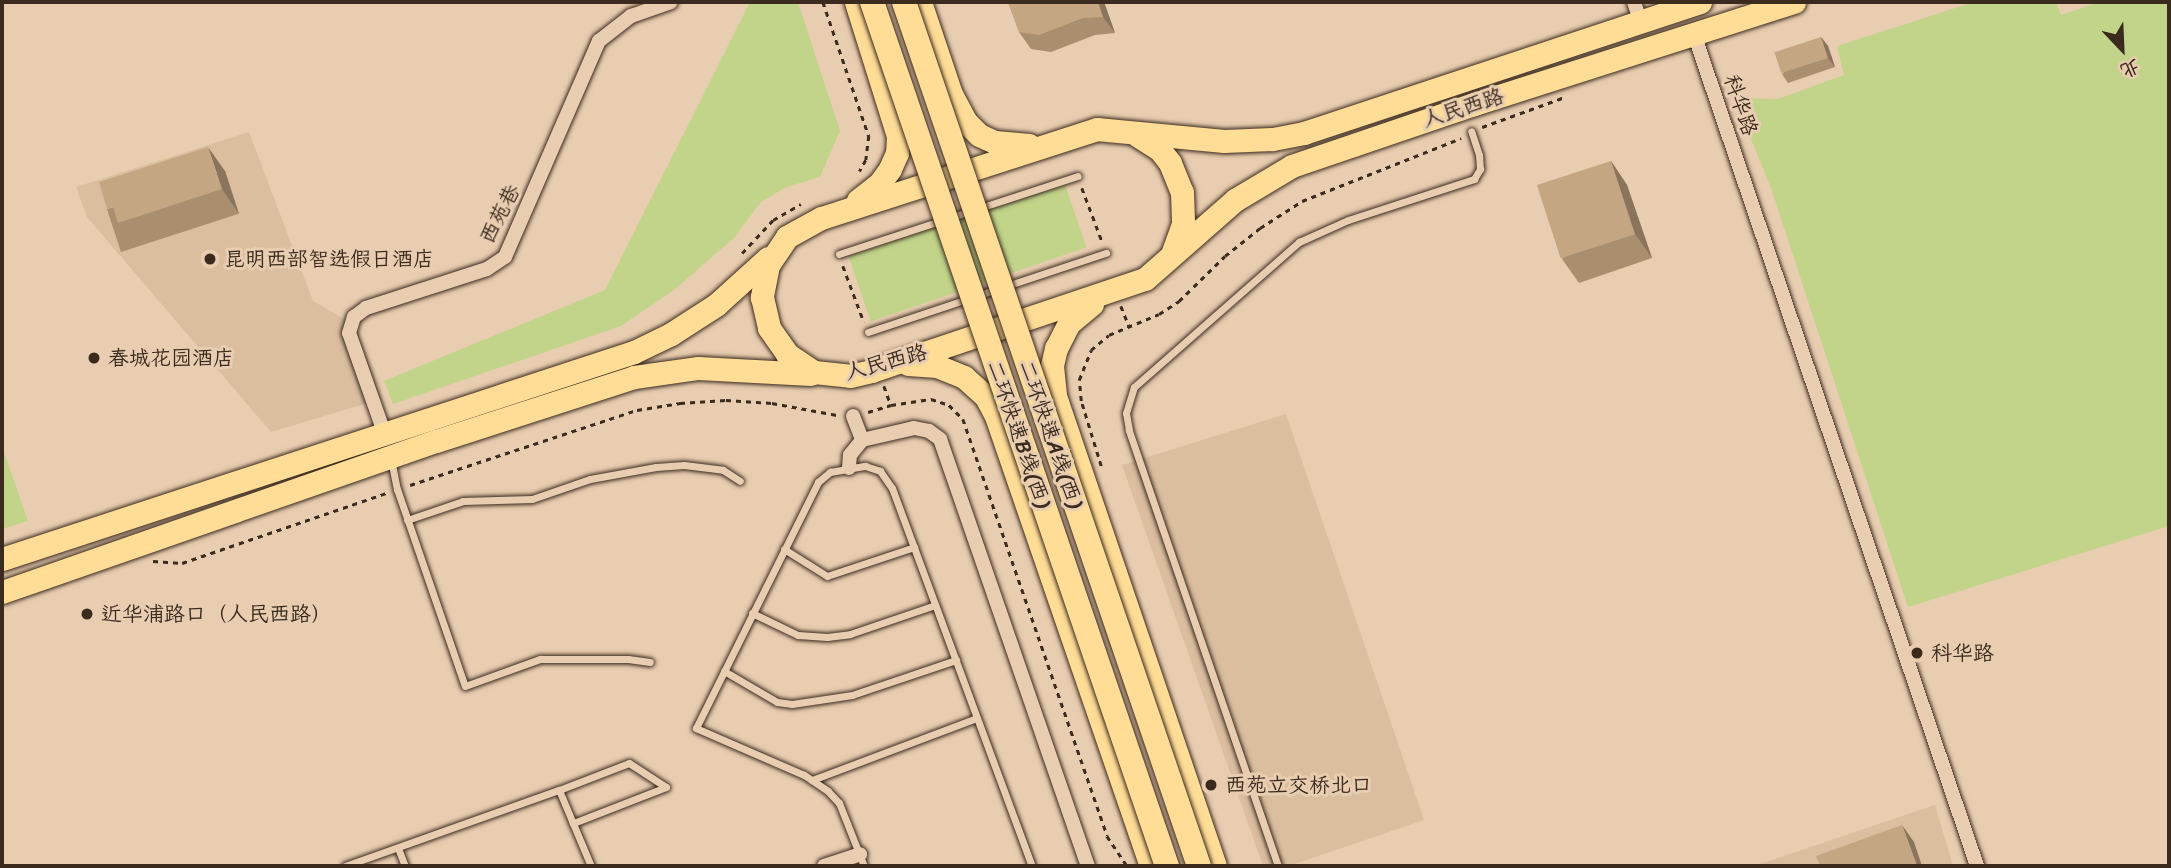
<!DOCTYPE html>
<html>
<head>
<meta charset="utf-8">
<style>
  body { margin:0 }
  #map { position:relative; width:2171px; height:868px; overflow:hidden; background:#e9cdb0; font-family:Sriracha,"LXGW WenKai TC",sans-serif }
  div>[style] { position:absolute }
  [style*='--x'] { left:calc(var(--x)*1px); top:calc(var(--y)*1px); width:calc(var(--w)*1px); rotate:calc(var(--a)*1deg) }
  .built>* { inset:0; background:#dbbe9f }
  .green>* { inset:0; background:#c1d489; transform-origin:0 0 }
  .path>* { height:2.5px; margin-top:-1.25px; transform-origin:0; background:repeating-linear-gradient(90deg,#3b2a1e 0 5px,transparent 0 10px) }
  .roads { filter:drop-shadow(0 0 2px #3b2a1e) drop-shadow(0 0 2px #3b2a1e) }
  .service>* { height:7px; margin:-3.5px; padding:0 3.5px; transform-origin:3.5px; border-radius:3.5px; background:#e9cdb0 }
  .minor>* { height:14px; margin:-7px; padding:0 7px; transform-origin:7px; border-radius:7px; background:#e9cdb0 }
  .primary>* { height:23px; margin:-11.5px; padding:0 11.5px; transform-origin:11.5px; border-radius:11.5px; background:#ffdd96 }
  .bridges { filter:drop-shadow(0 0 2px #3b2a1e) drop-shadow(0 0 2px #3b2a1e) }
  .trunk-bridge>* { height:24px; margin:-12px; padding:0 12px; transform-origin:12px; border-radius:12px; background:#ffdd96 }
  .wall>* { inset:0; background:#a98f70; transform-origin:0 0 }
  .shaded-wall>* { inset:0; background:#8a745b }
  .building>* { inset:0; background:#c5a682; transform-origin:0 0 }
  .dots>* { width:19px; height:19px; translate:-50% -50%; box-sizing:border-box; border:4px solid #e9cdb0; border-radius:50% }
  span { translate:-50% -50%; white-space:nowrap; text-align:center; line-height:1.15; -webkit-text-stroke:6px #e9cdb0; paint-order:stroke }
  .street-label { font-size:21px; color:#3b2a1e }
  .poi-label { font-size:21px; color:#3b2a1e }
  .left { translate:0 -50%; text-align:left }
  .frame { position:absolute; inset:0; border:4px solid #3b2a1e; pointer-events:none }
  .north { position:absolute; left:2087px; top:14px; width:70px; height:70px; -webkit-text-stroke:5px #e9cdb0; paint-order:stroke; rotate:157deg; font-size:19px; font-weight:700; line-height:28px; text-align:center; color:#3b2a1e }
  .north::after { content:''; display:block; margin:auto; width:24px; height:32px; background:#3b2a1e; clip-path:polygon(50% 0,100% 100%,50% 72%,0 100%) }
</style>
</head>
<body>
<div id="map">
  <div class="built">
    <div style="clip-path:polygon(249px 132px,313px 301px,355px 325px,381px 399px,271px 432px,87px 217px,76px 187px)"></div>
    <div style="clip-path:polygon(1286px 414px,1424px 820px,1289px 866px,1263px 866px,1122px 465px)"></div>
    <div style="clip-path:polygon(1935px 805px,1953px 866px,1754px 866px)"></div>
  </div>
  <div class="green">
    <div style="clip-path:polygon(750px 2px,798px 2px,840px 131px,820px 177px,786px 187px,760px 203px,734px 238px,674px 290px,621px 326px,393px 404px,384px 381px,605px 290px)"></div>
    <div style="clip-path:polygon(1974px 2px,2056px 2px,2061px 15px,2098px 2px,2169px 2px,2169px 526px,1908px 607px,1771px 188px,1734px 98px,1778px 99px,1844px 75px,1837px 46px)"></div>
    <div style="left:1064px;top:182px;width:69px;height:228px;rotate:71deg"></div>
    <div style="clip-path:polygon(4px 452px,28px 521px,2px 529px,2px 453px)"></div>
  </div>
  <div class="path">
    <div style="--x:823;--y:2;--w:142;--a:71.1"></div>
    <div style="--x:869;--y:136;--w:24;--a:97"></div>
    <div style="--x:866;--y:160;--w:13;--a:119"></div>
    <div style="--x:1482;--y:127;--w:88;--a:-19.9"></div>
    <div style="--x:1082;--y:188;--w:57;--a:69.3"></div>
    <div style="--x:742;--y:253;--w:45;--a:-46.8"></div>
    <div style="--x:773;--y:220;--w:32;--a:-30"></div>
    <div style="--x:843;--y:266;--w:60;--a:69.4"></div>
    <div style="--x:1121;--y:306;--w:22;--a:68"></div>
    <div style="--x:884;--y:386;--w:20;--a:70"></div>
    <div style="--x:868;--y:412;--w:24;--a:-17"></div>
    <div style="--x:891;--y:405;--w:40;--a:-8.5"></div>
    <div style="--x:931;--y:399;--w:19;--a:18"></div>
    <div style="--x:949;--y:405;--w:20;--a:45"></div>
    <div style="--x:963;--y:419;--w:441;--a:70.9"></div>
    <div style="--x:1107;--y:836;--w:36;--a:56"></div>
    <div style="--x:1101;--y:466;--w:68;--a:-107.1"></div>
    <div style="--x:1081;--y:401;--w:21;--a:-95"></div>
    <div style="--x:1079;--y:380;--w:32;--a:-68"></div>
    <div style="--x:1091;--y:350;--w:23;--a:-40"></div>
    <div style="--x:1109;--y:335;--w:54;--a:-22.8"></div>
    <div style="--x:1159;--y:314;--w:24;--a:-33"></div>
    <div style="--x:1179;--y:301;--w:64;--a:-44.4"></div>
    <div style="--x:1225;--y:256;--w:45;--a:-38.7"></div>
    <div style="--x:1260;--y:228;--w:50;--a:-32.7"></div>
    <div style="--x:1302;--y:201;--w:171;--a:-21.6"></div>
    <div style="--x:410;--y:485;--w:239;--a:-18.3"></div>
    <div style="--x:637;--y:410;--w:44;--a:-9.2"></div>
    <div style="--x:680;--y:403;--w:46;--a:-3.7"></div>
    <div style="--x:726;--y:400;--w:46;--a:3.7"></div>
    <div style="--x:772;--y:403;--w:66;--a:10.5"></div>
    <div style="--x:153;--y:561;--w:29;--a:4"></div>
    <div style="--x:182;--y:563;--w:217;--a:-18.9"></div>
  </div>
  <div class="roads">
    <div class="service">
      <div style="--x:839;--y:254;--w:251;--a:-18.1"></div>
      <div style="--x:868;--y:332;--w:251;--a:-18.4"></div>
      <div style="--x:391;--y:459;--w:31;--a:79"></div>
      <div style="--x:397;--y:489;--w:208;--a:71"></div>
      <div style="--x:465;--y:686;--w:80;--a:-19.8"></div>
      <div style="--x:540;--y:659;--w:88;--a:0"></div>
      <div style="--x:628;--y:659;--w:22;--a:8"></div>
      <div style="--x:407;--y:520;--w:59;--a:-18.7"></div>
      <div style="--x:463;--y:501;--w:69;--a:-1.7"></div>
      <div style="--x:532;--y:499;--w:61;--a:-19"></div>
      <div style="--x:590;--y:479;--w:67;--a:-10.3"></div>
      <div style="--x:656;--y:467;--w:28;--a:-4"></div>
      <div style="--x:684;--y:465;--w:39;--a:7"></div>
      <div style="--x:723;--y:470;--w:20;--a:33"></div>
      <div style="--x:784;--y:549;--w:51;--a:32.1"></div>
      <div style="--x:827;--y:576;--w:92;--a:-18.4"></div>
      <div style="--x:752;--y:613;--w:51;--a:25.6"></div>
      <div style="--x:798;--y:635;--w:29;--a:4"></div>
      <div style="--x:827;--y:637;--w:23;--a:-7"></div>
      <div style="--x:850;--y:634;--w:90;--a:-18.8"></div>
      <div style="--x:724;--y:671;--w:61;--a:30.3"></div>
      <div style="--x:777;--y:702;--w:15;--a:8"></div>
      <div style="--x:792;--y:704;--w:61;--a:-8.5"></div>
      <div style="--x:852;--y:695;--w:110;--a:-18.6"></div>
      <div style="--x:812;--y:780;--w:176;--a:-20.6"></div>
      <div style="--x:559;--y:790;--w:75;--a:-21.1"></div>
      <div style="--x:629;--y:763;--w:44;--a:33"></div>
      <div style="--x:666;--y:787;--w:100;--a:158.8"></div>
      <div style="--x:398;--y:848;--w:19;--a:69"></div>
      <div style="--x:345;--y:866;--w:227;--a:-19.6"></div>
      <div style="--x:559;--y:790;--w:82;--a:67.2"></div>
      <div style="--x:864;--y:866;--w:68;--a:-111.6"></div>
      <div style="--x:839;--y:803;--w:16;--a:-133"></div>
      <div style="--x:828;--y:791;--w:29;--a:-146"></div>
      <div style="--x:804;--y:775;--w:118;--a:-156.5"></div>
      <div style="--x:696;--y:728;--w:275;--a:-63.6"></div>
      <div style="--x:818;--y:482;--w:16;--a:-40"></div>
      <div style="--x:830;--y:472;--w:36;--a:-10"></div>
      <div style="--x:865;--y:466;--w:16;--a:18"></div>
      <div style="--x:880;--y:471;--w:21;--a:55"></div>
      <div style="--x:892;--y:488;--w:403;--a:69.7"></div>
      <div style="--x:1278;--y:866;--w:461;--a:-108.9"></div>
      <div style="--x:1129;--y:430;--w:17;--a:-100"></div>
      <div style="--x:1126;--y:413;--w:27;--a:-73"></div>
      <div style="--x:1134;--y:387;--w:220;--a:-41.3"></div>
      <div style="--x:1299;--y:242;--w:54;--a:-24.2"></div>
      <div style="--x:1348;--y:220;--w:133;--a:-18"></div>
      <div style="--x:1474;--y:179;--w:12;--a:-59"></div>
      <div style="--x:1480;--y:169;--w:14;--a:-94"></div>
      <div style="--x:1479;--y:155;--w:25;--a:-108"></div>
    </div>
    <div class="minor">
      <div style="--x:1634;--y:2;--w:20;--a:72"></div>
      <div style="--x:1694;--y:34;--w:879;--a:71.21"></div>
      <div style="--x:853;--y:416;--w:26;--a:69"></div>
      <div style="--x:385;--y:435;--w:108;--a:-109.4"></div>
      <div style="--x:349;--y:333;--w:17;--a:-73"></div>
      <div style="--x:354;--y:317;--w:15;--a:-37"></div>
      <div style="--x:366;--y:308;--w:127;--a:-17.9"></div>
      <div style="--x:487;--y:269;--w:22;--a:-34"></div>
      <div style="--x:505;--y:257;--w:236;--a:-66.5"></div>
      <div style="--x:599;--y:41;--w:41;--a:-38"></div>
      <div style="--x:631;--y:16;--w:42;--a:-19.3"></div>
      <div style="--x:849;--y:468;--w:13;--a:-86"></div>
      <div style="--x:850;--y:455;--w:19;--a:-51"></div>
      <div style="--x:862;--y:440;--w:53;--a:-13"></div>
      <div style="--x:914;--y:428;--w:15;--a:11"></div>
      <div style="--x:929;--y:431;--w:14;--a:36"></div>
      <div style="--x:940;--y:439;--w:452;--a:70.9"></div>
      <div style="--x:824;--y:866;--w:38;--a:-18"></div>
    </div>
    <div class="primary">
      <div style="--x:856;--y:2;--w:140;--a:72.6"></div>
      <div style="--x:898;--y:136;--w:17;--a:93"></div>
      <div style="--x:897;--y:153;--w:17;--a:114"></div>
      <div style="--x:890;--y:169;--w:17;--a:126"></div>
      <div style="--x:880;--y:183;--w:28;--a:142"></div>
      <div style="--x:920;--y:2;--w:97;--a:71.4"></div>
      <div style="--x:951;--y:94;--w:32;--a:62"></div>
      <div style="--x:966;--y:122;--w:18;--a:45"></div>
      <div style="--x:979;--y:135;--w:17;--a:24"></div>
      <div style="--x:995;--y:142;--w:34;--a:5"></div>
      <div style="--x:1700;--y:2;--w:417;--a:161.7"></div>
      <div style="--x:1304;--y:133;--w:33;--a:169"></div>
      <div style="--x:1272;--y:139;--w:48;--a:177.6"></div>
      <div style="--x:1224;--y:141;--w:128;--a:-174.6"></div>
      <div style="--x:1097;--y:129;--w:290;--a:162.1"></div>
      <div style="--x:821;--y:218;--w:39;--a:151"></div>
      <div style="--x:787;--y:237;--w:34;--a:124"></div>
      <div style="--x:768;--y:265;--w:33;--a:101"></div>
      <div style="--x:762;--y:297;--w:32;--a:77"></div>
      <div style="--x:769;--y:328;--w:32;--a:55"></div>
      <div style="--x:787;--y:354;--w:32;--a:34"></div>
      <div style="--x:814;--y:372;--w:36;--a:6"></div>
      <div style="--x:850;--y:376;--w:22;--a:-13"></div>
      <div style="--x:871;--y:371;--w:289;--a:-18.6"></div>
      <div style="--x:1145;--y:279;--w:120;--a:-41.3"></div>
      <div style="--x:1235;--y:200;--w:66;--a:-30.8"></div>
      <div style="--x:1292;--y:166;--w:192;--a:-18.8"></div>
      <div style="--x:1474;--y:104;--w:336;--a:-17.7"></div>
      <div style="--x:1137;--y:135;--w:27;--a:33"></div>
      <div style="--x:1160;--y:150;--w:16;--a:52"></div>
      <div style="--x:1170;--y:163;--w:31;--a:68"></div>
      <div style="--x:1182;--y:192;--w:32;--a:88"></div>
      <div style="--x:1183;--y:224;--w:30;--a:110"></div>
      <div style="--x:1092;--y:304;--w:30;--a:140"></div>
      <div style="--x:1069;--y:323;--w:28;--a:117"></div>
      <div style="--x:1056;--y:348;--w:18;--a:103"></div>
      <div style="--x:1052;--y:366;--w:30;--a:84"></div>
      <div style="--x:1055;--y:396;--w:496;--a:71.2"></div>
      <div style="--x:908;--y:364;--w:29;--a:4"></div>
      <div style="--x:937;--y:366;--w:29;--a:22"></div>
      <div style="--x:964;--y:377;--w:30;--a:42"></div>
      <div style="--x:986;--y:397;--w:21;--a:62"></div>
      <div style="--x:996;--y:416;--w:476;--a:71"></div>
      <div style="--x:2;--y:559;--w:665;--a:-18.14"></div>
      <div style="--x:634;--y:352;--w:41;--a:-25.9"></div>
      <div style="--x:671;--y:334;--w:54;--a:-32.8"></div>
      <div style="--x:716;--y:305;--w:70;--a:-42.1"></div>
      <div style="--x:2;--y:592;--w:460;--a:-19.2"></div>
      <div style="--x:436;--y:441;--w:208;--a:-17.9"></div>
      <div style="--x:634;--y:377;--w:65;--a:-8"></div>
      <div style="--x:698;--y:368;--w:113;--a:3"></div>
    </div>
  </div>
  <div class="bridges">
    <div class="trunk-bridge">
      <div style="--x:872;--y:2;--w:913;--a:71.15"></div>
      <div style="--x:904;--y:2;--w:913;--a:71.15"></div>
    </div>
  </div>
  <div class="wall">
    <div style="clip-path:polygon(1008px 2px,1104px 2px,1115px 33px,1095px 35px,1051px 52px,1031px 49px,1019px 32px)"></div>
    <div style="clip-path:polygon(1821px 37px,1828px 46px,1835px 67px,1788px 83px,1782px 74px)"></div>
    <div style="clip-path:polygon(1611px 161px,1627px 185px,1652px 258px,1579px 283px,1562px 259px)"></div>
    <div style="left:225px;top:171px;width:45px;height:124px;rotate:72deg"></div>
  </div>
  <div class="shaded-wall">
    <div style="clip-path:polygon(1098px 2px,1104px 2px,1115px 33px,1103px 17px)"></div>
    <div style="clip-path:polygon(1821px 37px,1828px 46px,1835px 67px,1828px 58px)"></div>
    <div style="clip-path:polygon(208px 147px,225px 171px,239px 214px,222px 189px)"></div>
    <div style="clip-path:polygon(1611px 161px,1627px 185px,1652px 258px,1635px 234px)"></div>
    <div style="clip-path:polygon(1902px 825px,1914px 842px,1922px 866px,1917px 866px)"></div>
  </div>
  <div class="building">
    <div style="clip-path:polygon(1008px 2px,1098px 2px,1103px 17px,1083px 18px,1039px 35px,1019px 32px)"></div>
    <div style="left:1821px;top:37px;width:22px;height:49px;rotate:72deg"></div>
    <div style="clip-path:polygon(208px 147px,222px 189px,118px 223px,113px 207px,107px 209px,99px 182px)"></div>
    <div style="left:1611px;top:161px;width:77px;height:78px;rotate:72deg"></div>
    <div style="clip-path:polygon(1902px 825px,1917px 866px,1820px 866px,1816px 856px)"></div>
  </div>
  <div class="dots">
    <div style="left:210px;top:259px;background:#3b2a1e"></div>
    <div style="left:94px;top:358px;background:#3b2a1e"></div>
    <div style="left:87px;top:614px;background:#3b2a1e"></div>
    <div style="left:1917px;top:653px;background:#3b2a1e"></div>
    <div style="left:1211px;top:785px;background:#3b2a1e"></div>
  </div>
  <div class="street-label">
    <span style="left:1741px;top:105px;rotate:71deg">科华路</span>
    <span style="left:1463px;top:108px;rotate:-18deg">人民西路</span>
    <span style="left:500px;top:214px;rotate:-63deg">西苑巷</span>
    <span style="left:886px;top:362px;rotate:-15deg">人民西路</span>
    <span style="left:1019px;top:434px;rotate:71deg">二环快速B线(西)</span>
    <span style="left:1051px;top:434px;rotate:71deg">二环快速A线(西)</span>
  </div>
  <div class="poi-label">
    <span class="left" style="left:224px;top:259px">昆明西部智选假日酒店</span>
    <span class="left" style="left:108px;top:358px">春城花园酒店</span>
    <span class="left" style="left:101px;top:614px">近华浦路口（人民西路）</span>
    <span class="left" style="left:1931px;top:653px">科华路</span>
    <span class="left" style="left:1225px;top:785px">西苑立交桥北口</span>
  </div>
  <div class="frame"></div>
  <div class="north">北</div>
</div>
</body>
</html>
